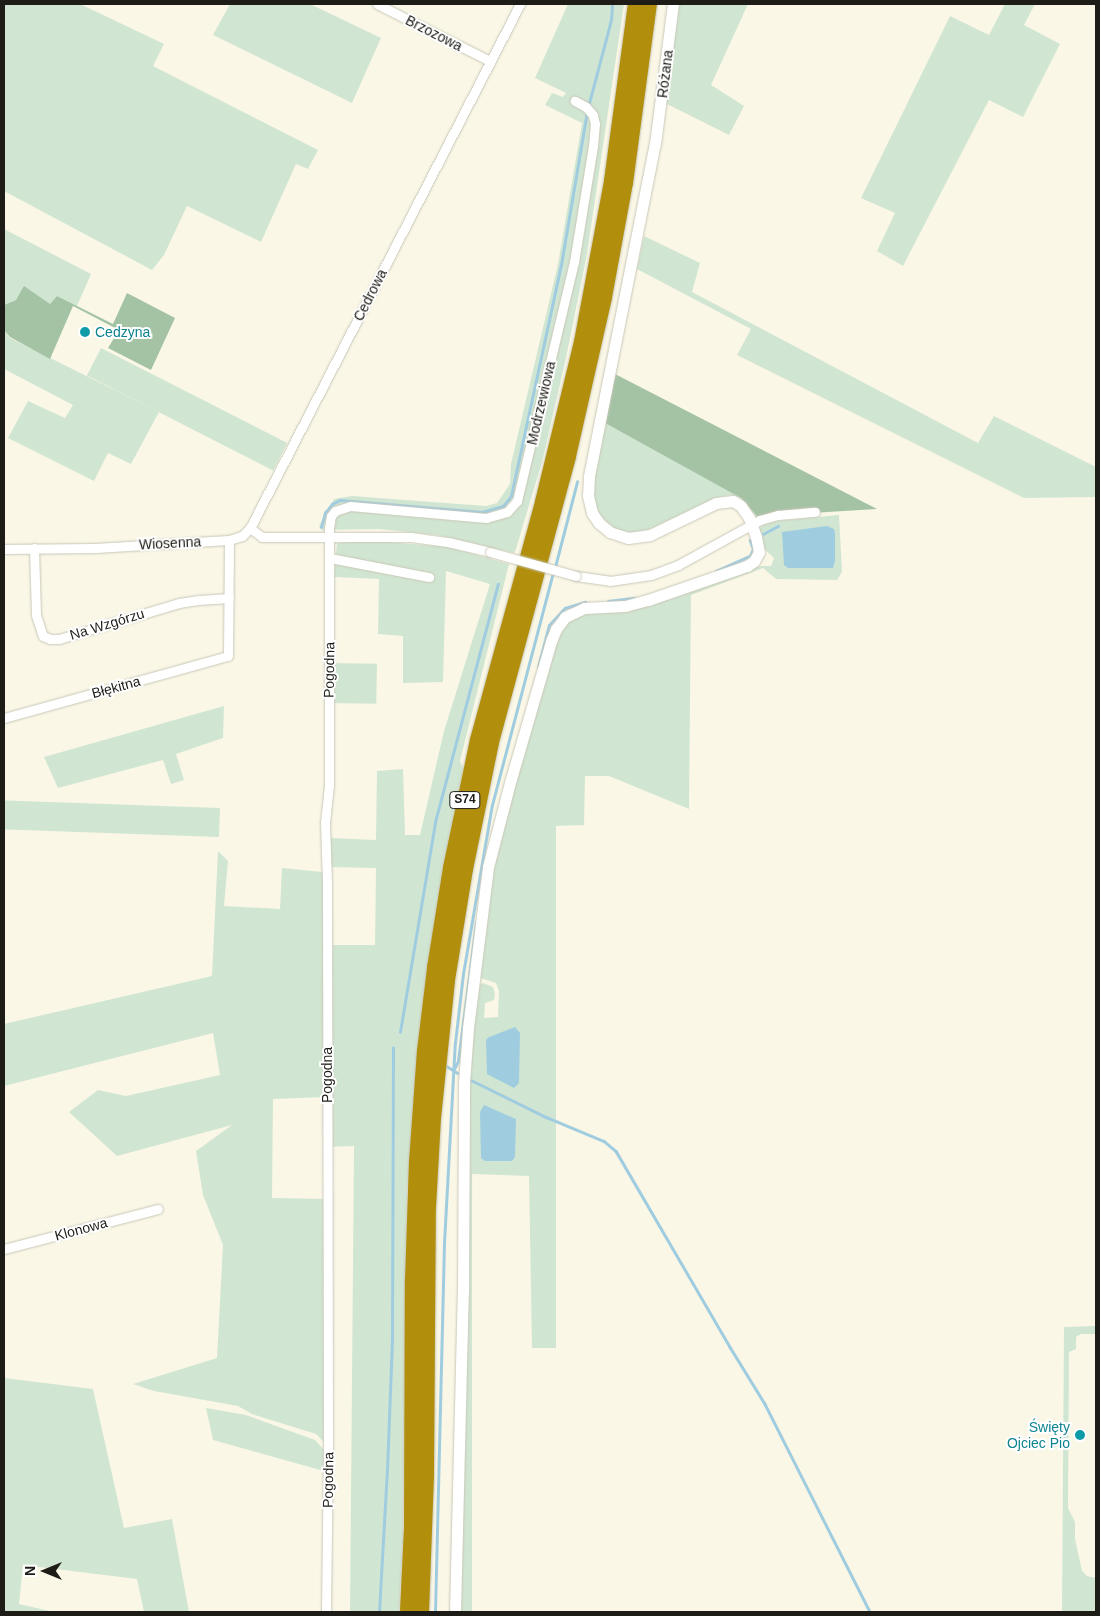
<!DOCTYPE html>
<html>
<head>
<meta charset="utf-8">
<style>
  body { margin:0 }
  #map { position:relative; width:1100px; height:1616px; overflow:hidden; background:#faf7e7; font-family:Helvetica,sans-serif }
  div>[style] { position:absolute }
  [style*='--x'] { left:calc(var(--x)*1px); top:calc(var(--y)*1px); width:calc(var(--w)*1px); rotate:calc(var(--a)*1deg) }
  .green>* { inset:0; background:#d1e6d2; transform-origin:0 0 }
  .forest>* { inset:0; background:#a4c3a5 }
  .water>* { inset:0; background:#a0cce0 }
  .stream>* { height:2.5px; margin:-1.25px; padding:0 1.25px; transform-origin:1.25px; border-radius:1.25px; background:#a0cce0 }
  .roads { filter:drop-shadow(0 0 1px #c9c7b7) drop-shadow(0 0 1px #c9c7b7) }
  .minor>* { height:9px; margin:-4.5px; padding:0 4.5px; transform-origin:4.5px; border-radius:4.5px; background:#fff }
  .tertiary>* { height:11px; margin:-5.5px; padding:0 5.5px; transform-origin:5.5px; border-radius:5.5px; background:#fff }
  .motorway>* { height:16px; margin:-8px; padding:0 8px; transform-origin:8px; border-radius:8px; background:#b18f0d }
  .bridges { filter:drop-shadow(0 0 1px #c9c7b7) drop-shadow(0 0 1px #c9c7b7) }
  .minor-bridge>* { height:9px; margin:-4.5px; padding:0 4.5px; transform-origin:4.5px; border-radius:4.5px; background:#fff }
  .dots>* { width:14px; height:14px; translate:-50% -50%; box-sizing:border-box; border:2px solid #fff; border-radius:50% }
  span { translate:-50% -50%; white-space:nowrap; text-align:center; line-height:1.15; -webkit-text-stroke:4px #fff; paint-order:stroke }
  .shield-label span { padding:1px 4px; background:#fff; border:1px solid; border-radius:4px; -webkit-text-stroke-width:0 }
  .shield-label { font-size:12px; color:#1d1c17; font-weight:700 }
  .street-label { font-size:14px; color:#1d1c17 }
  .culture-label { font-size:14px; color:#0d838f }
  .left { translate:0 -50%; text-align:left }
  .right { translate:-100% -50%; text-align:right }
  .frame { position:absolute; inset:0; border:5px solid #1d1c17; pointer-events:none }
  .north { position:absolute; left:20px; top:1546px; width:50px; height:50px; -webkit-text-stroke:4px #fff; paint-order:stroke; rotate:270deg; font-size:14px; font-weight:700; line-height:20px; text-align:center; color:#1d1c17 }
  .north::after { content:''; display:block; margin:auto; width:18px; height:22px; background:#1d1c17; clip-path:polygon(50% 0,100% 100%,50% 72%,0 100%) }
</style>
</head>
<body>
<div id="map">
  <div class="green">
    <div style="clip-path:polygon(4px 4px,80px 4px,164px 44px,153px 66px,318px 150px,308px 169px,296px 164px,261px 242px,187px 206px,164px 255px,152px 270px,4px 191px)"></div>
    <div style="clip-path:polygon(230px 4px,310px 4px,381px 38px,352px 103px,213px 35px)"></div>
    <div style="clip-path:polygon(568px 4px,624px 4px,587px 254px,566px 358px,542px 462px,516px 549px,514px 553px,437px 535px,379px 529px,321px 530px,319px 526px,334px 499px,352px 496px,486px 506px,497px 503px,510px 484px,511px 464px,558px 264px,582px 123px,545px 105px,552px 93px,563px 97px,566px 93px,535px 78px)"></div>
    <div style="clip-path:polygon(677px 4px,748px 4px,711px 85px,744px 106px,729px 135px,665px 103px)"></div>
    <div style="clip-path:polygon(1005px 4px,1035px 4px,1024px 25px,1060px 44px,1023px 117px,989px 100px,903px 266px,877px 251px,895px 213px,861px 198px,950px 16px,989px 35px)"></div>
    <div style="clip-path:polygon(4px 229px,91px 274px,77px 306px,57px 296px,50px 304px,16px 300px,4px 305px)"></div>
    <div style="clip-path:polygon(644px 236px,700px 263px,692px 292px,978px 443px,994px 416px,1096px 467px,1096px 497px,1024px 498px,737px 355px,751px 329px,637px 269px)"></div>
    <div style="clip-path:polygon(4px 330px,10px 338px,159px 412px,131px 464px,108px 453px,94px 481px,8px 438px,28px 401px,65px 418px,73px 405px,4px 369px)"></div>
    <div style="left:101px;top:348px;width:209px;height:31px;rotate:27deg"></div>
    <div style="clip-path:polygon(605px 423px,728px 490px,741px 498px,730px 495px,720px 497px,643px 532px,624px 532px,613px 528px,600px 516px,594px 498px,593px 481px)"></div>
    <div style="clip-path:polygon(839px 515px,842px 572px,837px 580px,776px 579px,763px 568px,691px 595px,689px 809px,609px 776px,585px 776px,584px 825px,556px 826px,556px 1348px,532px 1348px,529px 1176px,472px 1174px,472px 1612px,460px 1612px,468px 1066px,479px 985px,483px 983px,493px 987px,495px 994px,494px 1000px,485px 1003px,484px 1018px,498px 1017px,499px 991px,496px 983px,480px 978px,495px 851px,558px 636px,567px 621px,576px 616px,590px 612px,653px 604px,760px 566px,771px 566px,774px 558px,764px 549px,758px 532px,761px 527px,765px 524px,776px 521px)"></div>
    <div style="clip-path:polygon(376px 541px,448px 547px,509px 564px,460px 761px,463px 768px,438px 907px,419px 1031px,407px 1191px,403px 1543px,399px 1612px,350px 1612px,354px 1146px,327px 1147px,330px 945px,375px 945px,376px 868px,327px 867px,327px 1097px,273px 1099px,272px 1198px,328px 1199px,328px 1446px,316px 1434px,252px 1414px,238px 1406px,154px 1391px,133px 1384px,217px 1358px,223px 1245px,203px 1195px,196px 1151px,232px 1125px,117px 1156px,69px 1112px,98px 1090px,126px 1096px,220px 1075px,213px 1033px,4px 1086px,4px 1024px,212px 976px,218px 851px,228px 861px,224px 906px,280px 909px,282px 868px,322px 872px,330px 810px,331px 838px,376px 840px,377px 771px,403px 769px,405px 835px,420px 835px,444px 731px,490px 584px,446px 571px,443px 682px,403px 683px,403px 636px,378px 634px,379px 579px,334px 577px,337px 543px)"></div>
    <div style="left:330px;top:663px;width:47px;height:40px;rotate:1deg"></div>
    <div style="clip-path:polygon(224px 706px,223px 738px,176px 754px,184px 780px,171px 784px,163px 760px,58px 788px,44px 757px)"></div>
    <div style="left:220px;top:808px;width:29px;height:223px;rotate:92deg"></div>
    <div style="clip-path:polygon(1096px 1326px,1096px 1334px,1081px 1334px,1076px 1337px,1076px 1349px,1069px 1352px,1068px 1508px,1075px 1522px,1075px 1539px,1082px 1571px,1087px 1576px,1096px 1578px,1096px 1612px,1062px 1612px,1064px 1327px)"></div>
    <div style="clip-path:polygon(4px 1378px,93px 1389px,124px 1528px,172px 1519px,189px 1612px,144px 1612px,137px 1579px,23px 1565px,19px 1604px,54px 1612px,4px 1612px)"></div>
    <div style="clip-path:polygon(206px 1408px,246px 1415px,315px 1440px,325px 1451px,324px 1471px,213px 1440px)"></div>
  </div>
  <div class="forest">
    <div style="clip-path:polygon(24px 286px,50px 304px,57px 296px,113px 324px,127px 293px,175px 318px,151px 370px,108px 348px,119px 330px,73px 306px,50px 359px,10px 337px,4px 330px,4px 305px,16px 300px)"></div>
    <div style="clip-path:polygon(615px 374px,877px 509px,778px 515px,760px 520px,741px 498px,605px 423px)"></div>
  </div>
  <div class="water">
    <div style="clip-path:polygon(827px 526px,834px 529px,835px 533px,835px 561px,833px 568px,788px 568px,784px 565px,782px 532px)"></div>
    <div style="clip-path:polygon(515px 1027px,520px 1033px,519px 1083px,514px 1088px,487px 1074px,486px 1040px,489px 1037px)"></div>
    <div style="clip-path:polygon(484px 1105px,516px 1119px,515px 1157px,512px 1161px,485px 1161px,481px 1158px,480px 1112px)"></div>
  </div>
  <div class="stream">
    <div style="--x:588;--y:107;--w:90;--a:-75.2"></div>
    <div style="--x:611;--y:20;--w:16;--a:-86"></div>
    <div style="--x:321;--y:527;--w:15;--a:-74"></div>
    <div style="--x:325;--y:513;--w:11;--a:-52"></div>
    <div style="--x:332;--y:504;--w:9;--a:-27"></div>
    <div style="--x:340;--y:500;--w:143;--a:4.8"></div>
    <div style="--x:482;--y:512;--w:22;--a:-16"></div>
    <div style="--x:503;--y:506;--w:13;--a:-51"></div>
    <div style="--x:511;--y:496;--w:236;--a:-77.8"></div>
    <div style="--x:561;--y:265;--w:155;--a:-80.4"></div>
    <div style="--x:763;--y:534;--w:17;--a:-28"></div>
    <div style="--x:555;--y:567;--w:88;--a:-75.5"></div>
    <div style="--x:716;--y:571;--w:37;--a:-24"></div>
    <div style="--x:750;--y:556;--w:8;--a:-67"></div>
    <div style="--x:753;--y:549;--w:9;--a:-111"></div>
    <div style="--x:608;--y:601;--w:26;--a:-7"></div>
    <div style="--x:538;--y:667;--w:43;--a:-75.3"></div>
    <div style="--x:549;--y:625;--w:23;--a:-47"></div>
    <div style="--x:565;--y:608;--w:21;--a:-17"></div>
    <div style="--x:400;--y:1032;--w:213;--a:-80.5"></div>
    <div style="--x:435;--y:822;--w:246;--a:-75.2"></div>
    <div style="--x:445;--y:1065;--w:15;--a:32"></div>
    <div style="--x:454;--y:1069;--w:9;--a:-63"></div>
    <div style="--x:458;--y:1061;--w:140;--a:-82.6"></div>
    <div style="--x:471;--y:1080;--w:84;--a:26.3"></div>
    <div style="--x:546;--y:1117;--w:63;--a:22.5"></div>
    <div style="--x:604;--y:1141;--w:16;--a:40"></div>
    <div style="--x:616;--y:1151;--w:227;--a:59.8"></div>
    <div style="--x:730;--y:1347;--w:67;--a:58.4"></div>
    <div style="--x:765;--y:1404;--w:233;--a:63.2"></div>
    <div style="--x:379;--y:1612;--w:142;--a:-86.8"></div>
    <div style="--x:387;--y:1470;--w:129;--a:-87.8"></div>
    <div style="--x:392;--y:1341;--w:293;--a:-89.8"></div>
    <div style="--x:435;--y:1612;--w:369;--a:-88.6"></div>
    <div style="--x:444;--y:1243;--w:200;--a:-86.9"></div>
    <div style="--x:455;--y:1043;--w:69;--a:-83.4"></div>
    <div style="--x:463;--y:974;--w:171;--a:-80.3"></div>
    <div style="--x:492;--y:805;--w:240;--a:-75.3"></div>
  </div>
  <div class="roads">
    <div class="minor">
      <div style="--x:377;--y:4;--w:127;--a:26.8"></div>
      <div style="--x:250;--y:528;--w:15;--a:37"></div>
      <div style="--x:262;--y:537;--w:149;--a:0"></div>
      <div style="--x:411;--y:537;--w:37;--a:8"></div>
      <div style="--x:448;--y:542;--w:43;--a:13.4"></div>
      <div style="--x:34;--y:548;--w:67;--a:88.3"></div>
      <div style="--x:36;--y:615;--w:22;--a:72"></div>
      <div style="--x:43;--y:636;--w:8;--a:23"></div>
      <div style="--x:50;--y:639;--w:9;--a:0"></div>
      <div style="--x:59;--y:639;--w:125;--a:-16.7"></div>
      <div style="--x:179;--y:603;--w:20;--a:-9"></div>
      <div style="--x:199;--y:600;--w:30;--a:-4"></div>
      <div style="--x:4;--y:549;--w:91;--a:-0.6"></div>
      <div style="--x:95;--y:548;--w:134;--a:-3.4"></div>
      <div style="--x:229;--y:540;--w:14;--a:-17"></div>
      <div style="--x:242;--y:536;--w:11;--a:-45"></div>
      <div style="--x:250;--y:528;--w:589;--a:-62.74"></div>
      <div style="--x:330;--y:558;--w:101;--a:10.9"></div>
      <div style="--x:576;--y:576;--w:34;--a:8"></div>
      <div style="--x:610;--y:581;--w:41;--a:-8.3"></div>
      <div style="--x:651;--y:575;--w:29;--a:-20"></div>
      <div style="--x:678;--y:565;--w:94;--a:-28.8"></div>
      <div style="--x:760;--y:520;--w:19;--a:-16"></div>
      <div style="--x:778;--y:515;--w:37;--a:-5"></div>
      <div style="--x:4;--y:718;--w:232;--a:-15.5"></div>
      <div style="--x:228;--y:656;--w:116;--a:-89.5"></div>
      <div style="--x:4;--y:1249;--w:159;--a:-14.6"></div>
      <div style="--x:326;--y:1612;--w:166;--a:-89.3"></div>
      <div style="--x:328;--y:1446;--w:564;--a:-90.1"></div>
      <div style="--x:327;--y:882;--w:59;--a:-91.9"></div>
      <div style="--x:325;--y:823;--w:37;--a:-84"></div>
      <div style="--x:329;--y:786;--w:258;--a:-90"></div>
      <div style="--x:329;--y:528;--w:12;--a:-81"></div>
      <div style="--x:331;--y:516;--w:6;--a:-51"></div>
      <div style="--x:335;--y:511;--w:16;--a:-18"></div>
      <div style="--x:350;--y:506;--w:137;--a:5"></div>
      <div style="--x:486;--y:518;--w:22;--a:-16"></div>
      <div style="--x:507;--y:512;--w:15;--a:-48"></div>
      <div style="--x:517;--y:501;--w:246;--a:-76.6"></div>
      <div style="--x:574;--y:262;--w:118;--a:-80.7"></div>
      <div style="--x:593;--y:146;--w:22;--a:-85"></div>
      <div style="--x:595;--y:124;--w:9;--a:-103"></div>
      <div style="--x:593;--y:115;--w:11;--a:-131"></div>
      <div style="--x:586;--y:107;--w:13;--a:-151"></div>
    </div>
    <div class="tertiary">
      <div style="--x:455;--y:1612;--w:320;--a:-88.6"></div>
      <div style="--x:463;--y:1292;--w:209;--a:-89.7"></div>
      <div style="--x:464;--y:1083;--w:55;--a:-85.8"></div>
      <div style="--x:468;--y:1028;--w:162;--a:-82.9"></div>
      <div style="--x:488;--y:867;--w:91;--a:-75.4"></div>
      <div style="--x:511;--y:779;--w:144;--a:-73.8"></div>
      <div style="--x:551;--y:641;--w:13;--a:-67"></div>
      <div style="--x:556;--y:629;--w:15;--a:-53"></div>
      <div style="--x:565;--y:617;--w:21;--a:-25"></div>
      <div style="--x:584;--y:608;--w:41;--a:-2.8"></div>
      <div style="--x:625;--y:606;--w:24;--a:-15"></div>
      <div style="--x:648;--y:600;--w:105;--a:-19"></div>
      <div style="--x:747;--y:566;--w:9;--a:-36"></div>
      <div style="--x:754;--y:561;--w:10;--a:-61"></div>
      <div style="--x:759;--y:552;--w:15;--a:-101"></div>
      <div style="--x:756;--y:537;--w:20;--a:-110"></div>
      <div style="--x:749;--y:518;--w:14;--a:-124"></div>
      <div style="--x:741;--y:506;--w:9;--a:-148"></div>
      <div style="--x:733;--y:501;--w:17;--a:173"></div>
      <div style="--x:716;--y:503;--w:73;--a:154.1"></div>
      <div style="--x:650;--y:535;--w:22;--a:172"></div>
      <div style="--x:628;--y:538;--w:19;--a:-162"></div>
      <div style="--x:610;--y:532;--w:14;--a:-141"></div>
      <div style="--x:599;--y:523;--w:12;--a:-125"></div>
      <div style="--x:592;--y:513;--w:17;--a:-103"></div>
      <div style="--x:588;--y:496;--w:20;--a:-87"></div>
      <div style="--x:589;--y:476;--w:338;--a:-78.8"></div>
      <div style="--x:655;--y:144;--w:141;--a:-82.7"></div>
    </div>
    <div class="motorway">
      <div style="--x:408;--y:1612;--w:85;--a:-87.3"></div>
      <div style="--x:412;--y:1527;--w:246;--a:-89.8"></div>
      <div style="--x:413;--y:1281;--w:119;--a:-88.1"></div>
      <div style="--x:417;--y:1162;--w:111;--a:-85.9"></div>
      <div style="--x:425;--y:1051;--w:84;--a:-83.1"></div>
      <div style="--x:435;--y:968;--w:101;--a:-80.9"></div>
      <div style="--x:451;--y:868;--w:131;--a:-78.1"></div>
      <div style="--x:478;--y:740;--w:247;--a:-74.7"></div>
      <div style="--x:543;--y:502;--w:165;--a:-76.3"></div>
      <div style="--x:582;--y:342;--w:164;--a:-79.4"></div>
      <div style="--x:612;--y:181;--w:179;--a:-82.3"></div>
      <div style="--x:421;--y:1612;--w:137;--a:-87.9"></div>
      <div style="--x:426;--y:1475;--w:268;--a:-89.6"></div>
      <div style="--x:428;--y:1207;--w:89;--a:-86.8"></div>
      <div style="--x:433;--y:1118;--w:139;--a:-84.2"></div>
      <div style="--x:447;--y:980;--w:112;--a:-80.8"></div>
      <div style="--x:465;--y:869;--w:130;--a:-78.4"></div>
      <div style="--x:491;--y:742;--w:296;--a:-74.9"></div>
      <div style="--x:568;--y:456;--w:163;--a:-77.2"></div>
      <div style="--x:604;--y:297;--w:116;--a:-79.6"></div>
      <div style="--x:625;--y:183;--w:181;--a:-82.4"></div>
    </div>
  </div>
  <div class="bridges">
    <div class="minor-bridge">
      <div style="--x:490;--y:552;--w:89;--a:15.6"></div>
    </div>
  </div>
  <div class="dots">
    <div style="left:85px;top:332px;background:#0f9aa8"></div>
    <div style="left:1080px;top:1435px;background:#0f9aa8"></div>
  </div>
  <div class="shield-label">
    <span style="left:465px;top:800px">S74</span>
  </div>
  <div class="street-label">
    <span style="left:434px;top:33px;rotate:27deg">Brzozowa</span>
    <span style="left:665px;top:74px;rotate:-83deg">Różana</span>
    <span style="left:370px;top:295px;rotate:-63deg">Cedrowa</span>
    <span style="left:541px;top:403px;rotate:-77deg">Modrzewiowa</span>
    <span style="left:170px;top:543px;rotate:-3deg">Wiosenna</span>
    <span style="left:107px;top:624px;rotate:-17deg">Na Wzgórzu</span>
    <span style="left:329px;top:670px;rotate:-89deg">Pogodna</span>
    <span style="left:116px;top:687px;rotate:-15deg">Błękitna</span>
    <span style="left:327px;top:1075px;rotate:-90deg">Pogodna</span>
    <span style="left:81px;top:1229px;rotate:-15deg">Klonowa</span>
    <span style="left:328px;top:1480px;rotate:-89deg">Pogodna</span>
  </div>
  <div class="culture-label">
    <span class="left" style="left:95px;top:332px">Cedzyna</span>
    <span class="right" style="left:1070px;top:1435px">Święty<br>Ojciec Pio</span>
  </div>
  <div class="frame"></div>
  <div class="north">N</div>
</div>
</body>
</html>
